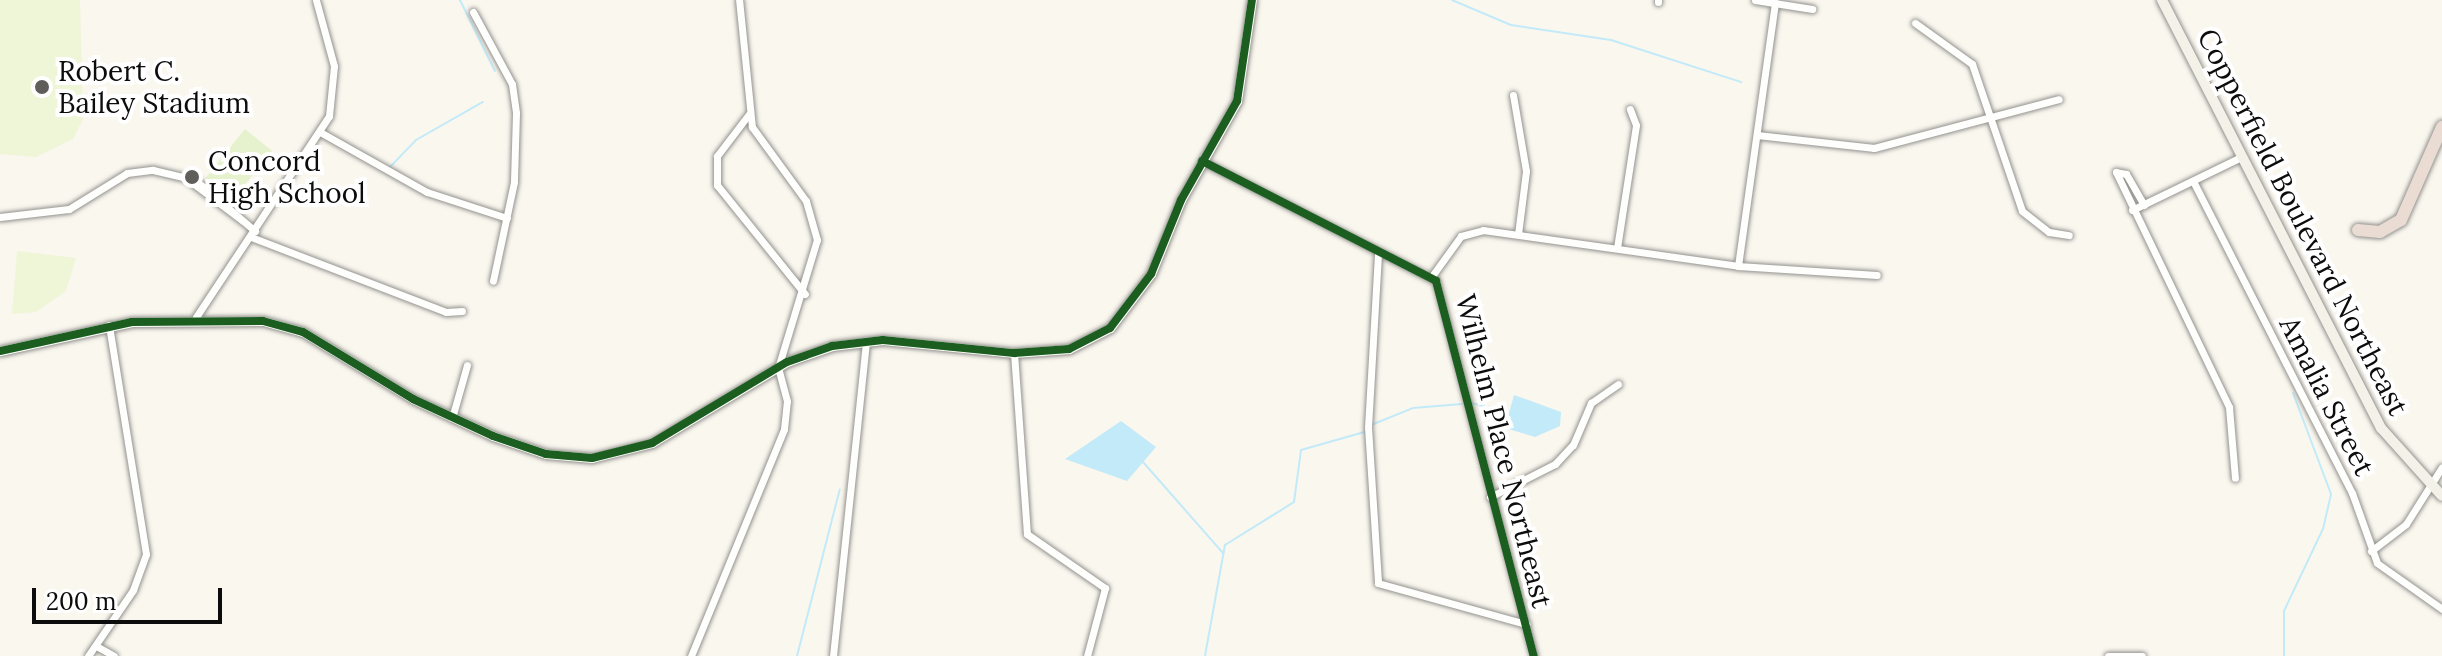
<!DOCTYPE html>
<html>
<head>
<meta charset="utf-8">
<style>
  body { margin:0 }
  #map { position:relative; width:2442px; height:656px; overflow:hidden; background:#faf7ef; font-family:Lora,serif }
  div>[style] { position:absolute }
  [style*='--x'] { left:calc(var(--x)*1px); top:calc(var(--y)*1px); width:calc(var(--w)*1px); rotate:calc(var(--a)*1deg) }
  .green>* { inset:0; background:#e6f2cd; transform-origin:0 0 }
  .pitch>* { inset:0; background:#eff5d7 }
  .water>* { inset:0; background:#c2eaf8 }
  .stream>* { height:2px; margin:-1px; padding:0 1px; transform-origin:1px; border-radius:1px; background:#c2eaf8 }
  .roads { filter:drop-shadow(0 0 2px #93928e) drop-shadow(0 0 2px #93928e) }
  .minor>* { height:7px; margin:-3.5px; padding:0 3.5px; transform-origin:3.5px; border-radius:3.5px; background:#fefefd }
  .tertiary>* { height:9px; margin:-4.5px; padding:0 4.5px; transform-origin:4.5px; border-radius:4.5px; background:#fefefd }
  .secondary>* { height:10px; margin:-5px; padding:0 5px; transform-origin:5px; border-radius:5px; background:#f4f2e8 }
  .motorway>* { height:12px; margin:-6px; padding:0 6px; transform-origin:6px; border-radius:6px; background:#eadcd3 }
  .cycleway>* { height:8px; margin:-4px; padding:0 4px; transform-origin:4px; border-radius:4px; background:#1b5e20 }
  .dots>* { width:22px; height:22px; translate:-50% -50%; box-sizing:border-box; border:4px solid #fff; border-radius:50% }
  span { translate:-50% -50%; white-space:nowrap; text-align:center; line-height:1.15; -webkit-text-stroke:8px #fff; paint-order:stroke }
  .poi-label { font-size:28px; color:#0c0c0c }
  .left { translate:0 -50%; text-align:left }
  .street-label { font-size:28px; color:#0c0c0c }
  .scale { position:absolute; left:32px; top:588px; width:190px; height:36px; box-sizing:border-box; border:4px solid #0c0c0c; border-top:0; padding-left:10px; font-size:24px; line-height:28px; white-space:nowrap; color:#0c0c0c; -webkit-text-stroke:6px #fff; paint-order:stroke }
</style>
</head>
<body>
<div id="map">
  <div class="green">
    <div style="left:245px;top:129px;width:35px;height:63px;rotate:39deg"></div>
  </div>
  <div class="pitch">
    <div style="clip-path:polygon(0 0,80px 0,83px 119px,73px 139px,36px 157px,0 154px)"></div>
    <div style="clip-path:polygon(17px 251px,76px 258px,66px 291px,36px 312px,12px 314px)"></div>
  </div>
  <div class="water">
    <div style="clip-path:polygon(1514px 395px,1561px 412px,1560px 426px,1535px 437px,1505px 428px)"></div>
    <div style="clip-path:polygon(1121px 421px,1156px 447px,1127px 481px,1065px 459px)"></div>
  </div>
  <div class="stream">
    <div style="--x:460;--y:0;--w:79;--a:63.8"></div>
    <div style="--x:1452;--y:0;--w:64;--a:23"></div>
    <div style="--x:1511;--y:25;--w:101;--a:8.5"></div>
    <div style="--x:1611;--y:40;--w:137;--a:17.9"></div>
    <div style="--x:390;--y:167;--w:37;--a:-46"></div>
    <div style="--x:416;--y:140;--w:77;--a:-29.6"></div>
    <div style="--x:1472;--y:403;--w:37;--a:16"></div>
    <div style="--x:1371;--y:425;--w:45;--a:-22"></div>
    <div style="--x:1413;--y:408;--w:49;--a:-4.7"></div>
    <div style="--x:1143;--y:462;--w:121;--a:48.7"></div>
    <div style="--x:797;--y:656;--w:172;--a:-75.6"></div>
    <div style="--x:1205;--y:656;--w:113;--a:-79.8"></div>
    <div style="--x:1225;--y:545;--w:81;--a:-31.9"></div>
    <div style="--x:1294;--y:502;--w:52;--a:-82.3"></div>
    <div style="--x:1301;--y:450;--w:66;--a:-15.9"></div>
    <div style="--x:2284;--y:656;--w:45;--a:-90"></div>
    <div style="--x:2284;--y:611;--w:91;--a:-64.6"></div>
    <div style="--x:2323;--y:529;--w:36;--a:-77"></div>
    <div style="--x:2331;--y:494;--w:108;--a:-110.6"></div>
  </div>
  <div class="roads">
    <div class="minor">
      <div style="--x:1755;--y:0;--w:58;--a:9"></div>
      <div style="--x:1658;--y:2;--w:2;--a:-90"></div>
      <div style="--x:473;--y:12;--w:82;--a:61.6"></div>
      <div style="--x:512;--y:84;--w:29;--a:82"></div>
      <div style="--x:516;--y:113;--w:69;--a:91.7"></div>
      <div style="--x:514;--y:182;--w:101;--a:102"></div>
      <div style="--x:1915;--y:23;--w:70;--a:35.7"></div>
      <div style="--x:1972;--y:64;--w:155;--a:71.2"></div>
      <div style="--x:2022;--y:211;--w:34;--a:38"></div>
      <div style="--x:2049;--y:232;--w:20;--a:9"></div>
      <div style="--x:1513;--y:95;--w:77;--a:80.3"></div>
      <div style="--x:1526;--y:171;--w:64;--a:97.2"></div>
      <div style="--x:749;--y:114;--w:53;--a:127.3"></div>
      <div style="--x:717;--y:156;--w:29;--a:90"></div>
      <div style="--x:717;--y:185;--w:140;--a:51.1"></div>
      <div style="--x:320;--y:132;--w:123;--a:29.3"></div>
      <div style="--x:427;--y:192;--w:84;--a:18"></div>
      <div style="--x:1757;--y:135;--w:118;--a:6.3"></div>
      <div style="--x:1874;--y:148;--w:191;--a:-14.8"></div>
      <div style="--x:1202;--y:161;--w:263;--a:27.1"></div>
      <div style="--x:1436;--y:281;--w:388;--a:75.4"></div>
      <div style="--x:186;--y:178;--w:71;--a:37"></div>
      <div style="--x:2193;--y:181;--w:350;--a:63"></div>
      <div style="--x:2352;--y:493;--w:74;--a:70.3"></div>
      <div style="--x:2377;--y:563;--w:80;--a:35.3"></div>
      <div style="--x:2144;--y:205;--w:36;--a:-120"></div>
      <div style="--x:2126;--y:174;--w:10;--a:-169"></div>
      <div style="--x:2116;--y:172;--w:261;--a:64.3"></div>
      <div style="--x:2229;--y:407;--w:71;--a:85.2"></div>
      <div style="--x:2132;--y:210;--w:123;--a:-25.9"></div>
      <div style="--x:0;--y:217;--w:69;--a:-6.6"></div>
      <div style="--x:69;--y:209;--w:68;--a:-31.8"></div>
      <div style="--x:127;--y:173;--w:26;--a:-7"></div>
      <div style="--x:153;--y:170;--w:43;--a:13.4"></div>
      <div style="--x:195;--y:180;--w:79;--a:40.4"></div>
      <div style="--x:251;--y:237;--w:209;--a:21"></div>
      <div style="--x:446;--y:312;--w:16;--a:-4"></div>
      <div style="--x:1617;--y:248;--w:124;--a:-81.2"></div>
      <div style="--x:1636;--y:125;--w:17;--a:-111"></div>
      <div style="--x:1378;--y:254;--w:173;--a:93.3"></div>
      <div style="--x:1368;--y:427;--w:156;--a:86.3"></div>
      <div style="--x:1378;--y:583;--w:154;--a:15.5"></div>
      <div style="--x:1738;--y:266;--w:266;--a:-82"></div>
      <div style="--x:1432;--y:276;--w:49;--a:-54.1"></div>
      <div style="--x:1461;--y:236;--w:23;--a:-15"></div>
      <div style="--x:1483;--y:230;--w:258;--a:8"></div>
      <div style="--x:1738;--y:266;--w:139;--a:3.7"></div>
      <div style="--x:196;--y:317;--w:241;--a:-56.5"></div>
      <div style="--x:329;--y:116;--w:50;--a:-84.3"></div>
      <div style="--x:334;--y:66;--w:68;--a:-105.3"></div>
      <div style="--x:1014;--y:353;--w:181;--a:85.9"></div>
      <div style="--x:1027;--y:534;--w:95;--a:34.7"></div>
      <div style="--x:1105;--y:588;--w:70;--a:104.8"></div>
      <div style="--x:452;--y:418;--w:55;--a:-74.2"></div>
      <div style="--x:1490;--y:497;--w:73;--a:-26.9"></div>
      <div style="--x:1555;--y:464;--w:26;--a:-47"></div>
      <div style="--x:1573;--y:445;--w:46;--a:-66.8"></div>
      <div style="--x:1591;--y:403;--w:33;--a:-35"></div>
      <div style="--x:2371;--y:551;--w:44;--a:-37.6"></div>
      <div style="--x:2406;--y:524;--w:67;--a:-57.7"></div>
      <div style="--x:98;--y:647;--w:18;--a:29"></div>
      <div style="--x:88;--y:656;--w:80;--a:-55.7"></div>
      <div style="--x:133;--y:590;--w:38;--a:-70"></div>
      <div style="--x:146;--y:554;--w:232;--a:-99.2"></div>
      <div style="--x:691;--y:656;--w:245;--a:-67.7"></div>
      <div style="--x:784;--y:429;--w:28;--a:-84"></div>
      <div style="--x:787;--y:401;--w:34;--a:-105"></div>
      <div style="--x:778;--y:368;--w:134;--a:-73.1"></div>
      <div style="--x:817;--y:240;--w:41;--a:-105.8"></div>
      <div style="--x:806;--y:201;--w:92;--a:-126.1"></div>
      <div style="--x:752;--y:127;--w:128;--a:-95.8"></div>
      <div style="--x:833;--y:656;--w:317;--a:-84"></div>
      <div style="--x:2108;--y:656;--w:34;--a:0"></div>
    </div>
    <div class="tertiary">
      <div style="--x:0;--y:351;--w:135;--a:-12.4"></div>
      <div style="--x:132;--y:322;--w:131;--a:-0.4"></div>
      <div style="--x:263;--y:321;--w:41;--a:15.4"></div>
      <div style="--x:303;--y:332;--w:129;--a:31.3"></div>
      <div style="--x:413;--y:399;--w:88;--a:24.8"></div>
      <div style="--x:493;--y:436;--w:56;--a:18.8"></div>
      <div style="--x:546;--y:454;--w:46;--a:5"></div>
      <div style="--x:592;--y:458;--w:62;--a:-14"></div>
      <div style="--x:652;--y:443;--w:157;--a:-31"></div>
      <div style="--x:787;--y:362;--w:48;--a:-19.6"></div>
      <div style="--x:832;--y:346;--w:51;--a:-6.7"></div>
      <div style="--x:883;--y:340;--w:132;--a:5.7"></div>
      <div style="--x:1014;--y:353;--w:55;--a:-4.2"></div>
      <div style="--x:1069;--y:349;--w:46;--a:-27.1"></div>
      <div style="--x:1110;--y:328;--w:68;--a:-52.8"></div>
      <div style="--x:1151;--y:274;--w:80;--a:-67.9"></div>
      <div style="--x:1181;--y:200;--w:114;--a:-60.5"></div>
      <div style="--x:1237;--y:101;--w:102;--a:-81.6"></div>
    </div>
    <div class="secondary">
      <div style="--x:2162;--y:0;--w:481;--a:62.9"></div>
      <div style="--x:2381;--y:428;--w:91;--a:48.1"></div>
    </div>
    <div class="motorway">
      <div style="--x:2358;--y:230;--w:22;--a:5"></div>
      <div style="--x:2380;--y:232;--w:24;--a:-30"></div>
      <div style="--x:2401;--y:220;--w:102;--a:-66.2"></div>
    </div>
  </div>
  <div class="cycleway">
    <div style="--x:1202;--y:161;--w:263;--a:27.1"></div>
    <div style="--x:1436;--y:281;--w:388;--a:75.4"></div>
    <div style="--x:0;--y:351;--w:135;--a:-12.4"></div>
    <div style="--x:132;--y:322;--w:131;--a:-0.4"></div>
    <div style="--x:263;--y:321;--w:41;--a:15.4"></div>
    <div style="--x:303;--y:332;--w:129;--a:31.3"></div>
    <div style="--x:413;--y:399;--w:88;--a:24.8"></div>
    <div style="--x:493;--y:436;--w:56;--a:18.8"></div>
    <div style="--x:546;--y:454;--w:46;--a:5"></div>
    <div style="--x:592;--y:458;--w:62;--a:-14"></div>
    <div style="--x:652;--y:443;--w:157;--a:-31"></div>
    <div style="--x:787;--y:362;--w:48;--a:-19.6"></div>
    <div style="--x:832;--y:346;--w:51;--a:-6.7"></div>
    <div style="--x:883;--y:340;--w:132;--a:5.7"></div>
    <div style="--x:1014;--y:353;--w:55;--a:-4.2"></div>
    <div style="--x:1069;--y:349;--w:46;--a:-27.1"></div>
    <div style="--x:1110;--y:328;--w:68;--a:-52.8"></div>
    <div style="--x:1151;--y:274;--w:80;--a:-67.9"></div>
    <div style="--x:1181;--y:200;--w:114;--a:-60.5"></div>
    <div style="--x:1237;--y:101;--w:102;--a:-81.6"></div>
  </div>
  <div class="dots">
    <div style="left:42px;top:87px;background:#5f5e5b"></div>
    <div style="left:192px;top:177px;background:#5f5e5b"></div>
  </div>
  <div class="poi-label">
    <span class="left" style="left:58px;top:87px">Robert C.<br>Bailey Stadium</span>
    <span class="left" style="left:208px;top:177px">Concord<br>High School</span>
  </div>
  <div class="street-label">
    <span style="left:2303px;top:222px;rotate:63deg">Copperfield Boulevard Northeast</span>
    <span style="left:2327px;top:396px;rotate:63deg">Amalia Street</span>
    <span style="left:1504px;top:451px;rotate:76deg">Wilhelm Place Northeast</span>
  </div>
  <div class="scale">200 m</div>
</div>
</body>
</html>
